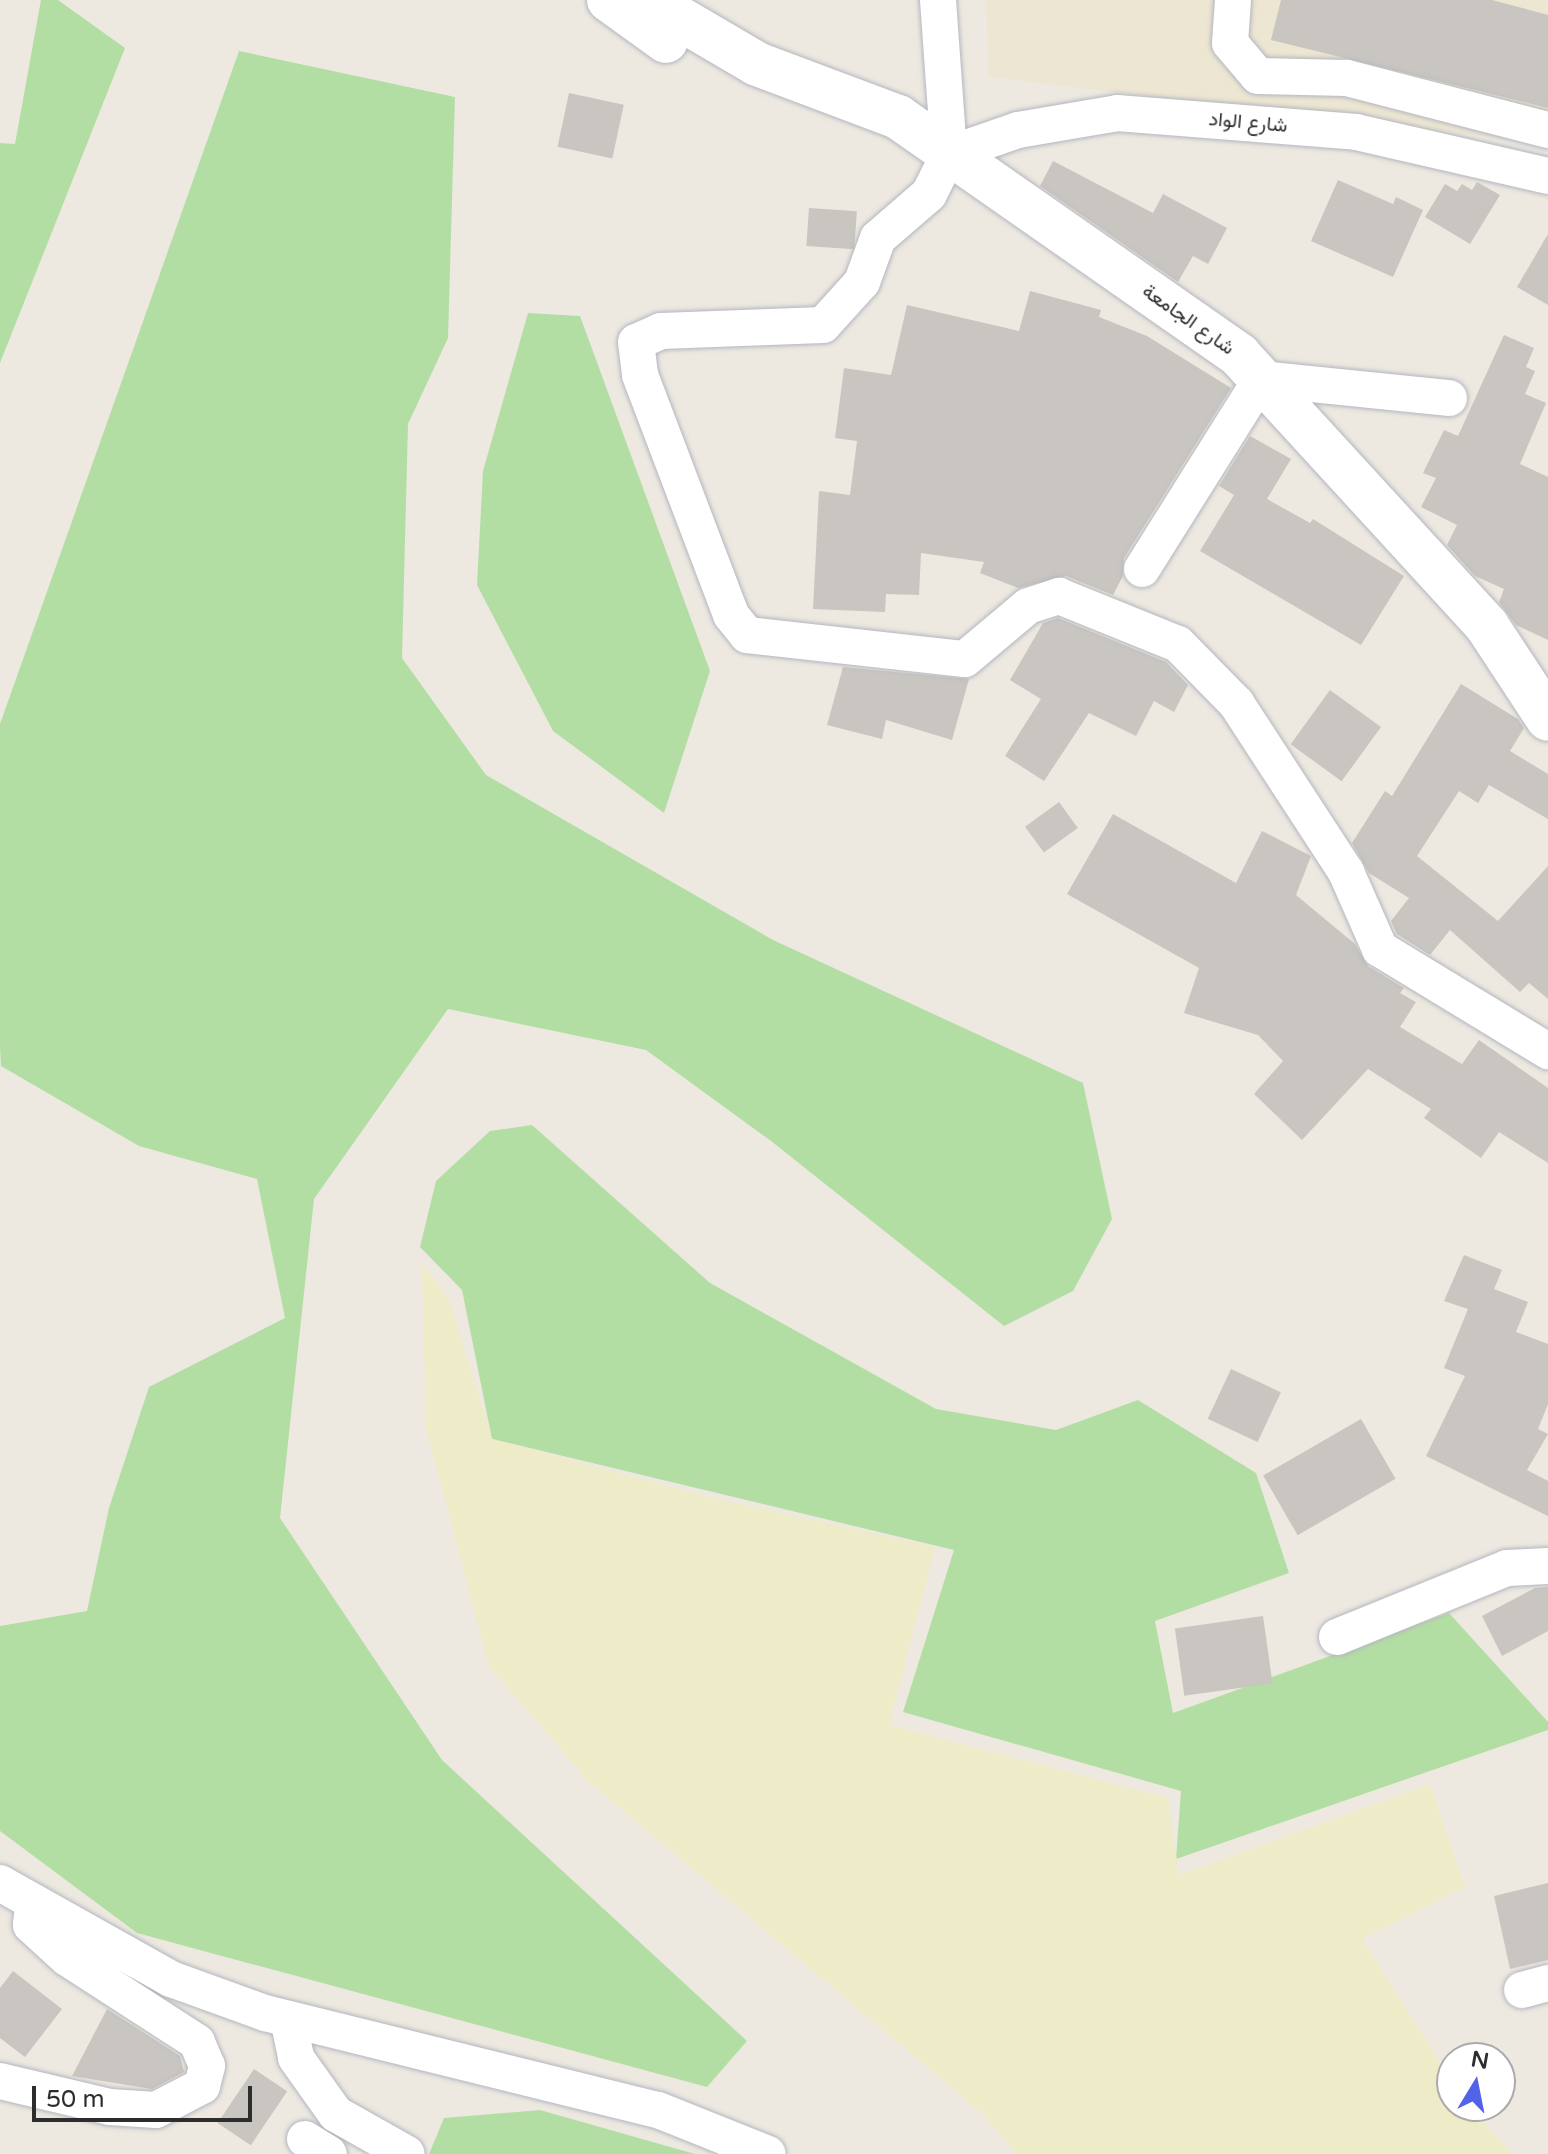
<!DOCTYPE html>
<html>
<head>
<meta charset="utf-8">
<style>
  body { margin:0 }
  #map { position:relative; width:1548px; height:2154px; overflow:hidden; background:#ede9e1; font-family:"Varela Round",Vazirmatn,sans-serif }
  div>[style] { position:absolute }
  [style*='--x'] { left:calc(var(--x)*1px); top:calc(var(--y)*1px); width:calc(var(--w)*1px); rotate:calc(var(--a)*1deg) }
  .education>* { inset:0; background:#ece6d2 }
  .green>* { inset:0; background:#b3dea3 }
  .sand>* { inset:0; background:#eeebc8 }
  .building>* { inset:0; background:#c9c5c0; transform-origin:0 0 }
  .roads { filter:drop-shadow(0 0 2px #b4b6bf) drop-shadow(0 0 2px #b4b6bf) }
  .minor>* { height:36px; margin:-18px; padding:0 18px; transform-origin:18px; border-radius:18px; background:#fff }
  .secondary>* { height:44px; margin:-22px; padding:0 22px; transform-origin:22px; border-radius:22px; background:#fff }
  span { translate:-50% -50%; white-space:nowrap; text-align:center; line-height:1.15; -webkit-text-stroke:6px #fff; paint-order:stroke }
  .street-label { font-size:20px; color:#2d2d2d }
  .north { position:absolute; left:1436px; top:2042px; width:80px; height:80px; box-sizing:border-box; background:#fff; border:2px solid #ababab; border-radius:50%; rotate:10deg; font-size:22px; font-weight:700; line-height:32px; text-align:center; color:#2d2d2d }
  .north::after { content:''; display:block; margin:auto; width:28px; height:36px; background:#5263e9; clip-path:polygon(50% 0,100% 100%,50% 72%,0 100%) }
  .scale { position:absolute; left:32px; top:2086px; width:220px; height:36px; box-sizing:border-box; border:4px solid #2d2d2d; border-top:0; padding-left:10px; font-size:24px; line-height:28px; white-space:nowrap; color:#2d2d2d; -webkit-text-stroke:6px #fff; paint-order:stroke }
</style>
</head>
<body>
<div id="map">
  <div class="education">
    <div style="clip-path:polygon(986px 0,1548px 0,1548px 144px,989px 77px)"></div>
  </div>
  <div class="green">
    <div style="clip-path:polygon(41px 0,58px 0,125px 48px,0 363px,0 143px,15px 144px)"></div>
    <div style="clip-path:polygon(239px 51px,455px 97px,448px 338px,408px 424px,402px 658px,486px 775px,773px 940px,1083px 1083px,1112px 1219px,1073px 1291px,1004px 1326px,771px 1141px,646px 1050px,448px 1009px,314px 1199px,280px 1518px,442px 1760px,747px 2041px,707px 2087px,137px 1933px,0 1831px,0 1626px,87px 1611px,109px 1508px,149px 1387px,285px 1318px,257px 1179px,139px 1146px,1px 1066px,0 1045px,0 724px)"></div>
    <div style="clip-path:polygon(528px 313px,580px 316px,710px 671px,664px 813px,553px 731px,477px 585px,483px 471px)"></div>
    <div style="clip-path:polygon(532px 1125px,710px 1283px,936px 1409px,1056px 1430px,1138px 1400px,1256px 1473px,1289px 1573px,1155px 1621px,1173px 1713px,1449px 1613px,1548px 1722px,1548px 1730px,1176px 1859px,1181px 1791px,903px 1712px,954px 1550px,492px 1439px,462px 1290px,420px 1247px,436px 1181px,490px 1131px)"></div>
    <div style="clip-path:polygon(540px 2110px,695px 2154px,429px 2154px,444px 2118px)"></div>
  </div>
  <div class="sand">
    <div style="clip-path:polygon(422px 1263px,449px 1299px,492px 1439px,713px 1498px,935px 1547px,889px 1725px,1168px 1798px,1179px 1875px,1430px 1784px,1465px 1887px,1362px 1939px,1452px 2081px,1452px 2106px,1468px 2106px,1513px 2154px,1016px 2154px,983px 2114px,588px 1781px,489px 1666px,426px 1428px)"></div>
  </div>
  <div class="building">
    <div style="clip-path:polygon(1281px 0,1492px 0,1548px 15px,1548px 108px,1271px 40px)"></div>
    <div style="left:569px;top:93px;width:56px;height:55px;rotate:12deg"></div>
    <div style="clip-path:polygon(1053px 161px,1153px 213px,1163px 194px,1227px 228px,1208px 264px,1193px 256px,1178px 282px,1040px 186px)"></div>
    <div style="clip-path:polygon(1338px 180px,1393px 204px,1396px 197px,1423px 210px,1393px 277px,1311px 241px)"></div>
    <div style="clip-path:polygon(1477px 182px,1500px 195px,1470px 244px,1425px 217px,1445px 184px,1457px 191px,1462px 184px,1472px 190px)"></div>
    <div style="left:809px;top:208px;width:48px;height:38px;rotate:4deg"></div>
    <div style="clip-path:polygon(1548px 234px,1548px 305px,1517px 287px)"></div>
    <div style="clip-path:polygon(1030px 291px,1101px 310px,1099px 317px,1147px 336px,1231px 388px,1124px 558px,1123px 576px,1113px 595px,1066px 576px,1018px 588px,980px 573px,984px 562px,921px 553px,919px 595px,886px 594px,885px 612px,813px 609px,819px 491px,850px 495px,857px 441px,835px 438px,844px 368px,891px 375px,907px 305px,1019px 331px)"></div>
    <div style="clip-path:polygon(1504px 335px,1534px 348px,1526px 367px,1535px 371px,1525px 394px,1546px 403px,1520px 464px,1548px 477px,1548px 640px,1516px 625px,1499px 602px,1504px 589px,1475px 576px,1447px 545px,1457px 525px,1421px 507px,1436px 478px,1423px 473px,1444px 430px,1458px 436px)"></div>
    <div style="clip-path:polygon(1250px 436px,1291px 459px,1267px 499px,1310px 523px,1313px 519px,1404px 576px,1361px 645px,1200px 551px,1234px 495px,1219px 486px)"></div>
    <div style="clip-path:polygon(1058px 618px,1166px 662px,1188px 685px,1174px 712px,1154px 701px,1136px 736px,1089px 713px,1044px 781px,1005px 756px,1041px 699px,1010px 680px,1043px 623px)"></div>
    <div style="clip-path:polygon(843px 667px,969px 679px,952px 740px,886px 720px,882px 739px,827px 725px)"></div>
    <div style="clip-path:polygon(1461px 684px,1518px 719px,1524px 728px,1510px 751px,1548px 774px,1548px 819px,1489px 785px,1478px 803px,1459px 791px,1417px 856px,1498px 921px,1548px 866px,1548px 999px,1529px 983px,1520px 992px,1450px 930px,1430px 955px,1397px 934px,1391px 921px,1409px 898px,1369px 873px,1352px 843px,1385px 791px,1392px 796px)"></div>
    <div style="left:1330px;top:690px;width:63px;height:67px;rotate:36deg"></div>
    <div style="left:1059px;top:802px;width:32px;height:42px;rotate:54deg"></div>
    <div style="clip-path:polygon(1113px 814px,1236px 883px,1262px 831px,1311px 856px,1296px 895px,1355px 944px,1368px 966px,1404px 988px,1400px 993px,1416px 1002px,1400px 1027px,1462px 1064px,1479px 1040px,1548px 1088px,1548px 1163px,1499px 1132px,1481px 1158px,1424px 1118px,1431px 1109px,1368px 1069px,1302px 1140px,1254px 1094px,1283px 1061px,1258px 1035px,1184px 1013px,1199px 968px,1067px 894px)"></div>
    <div style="clip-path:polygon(1464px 1255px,1502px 1270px,1494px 1289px,1528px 1302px,1516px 1332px,1548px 1344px,1548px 1404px,1538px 1429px,1548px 1434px,1527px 1470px,1548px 1481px,1548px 1516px,1426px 1456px,1465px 1376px,1444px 1368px,1468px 1309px,1444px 1301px)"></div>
    <div style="left:1231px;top:1369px;width:55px;height:55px;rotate:25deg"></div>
    <div style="left:1361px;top:1419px;width:69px;height:113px;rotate:60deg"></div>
    <div style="clip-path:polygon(1548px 1587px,1548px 1631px,1502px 1656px,1482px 1616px,1535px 1588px)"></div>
    <div style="left:1263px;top:1616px;width:68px;height:89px;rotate:82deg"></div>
    <div style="clip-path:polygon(1548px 1883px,1548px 1960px,1510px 1969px,1494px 1896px)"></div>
    <div style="clip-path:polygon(13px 1971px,62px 2009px,25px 2057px,0 2038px,0 1988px)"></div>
    <div style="clip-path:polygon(107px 2009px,180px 2056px,184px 2072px,152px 2089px,72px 2076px)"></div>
    <div style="left:254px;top:2069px;width:40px;height:65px;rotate:34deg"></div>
  </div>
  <div class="roads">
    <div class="minor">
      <div style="--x:938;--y:0;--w:154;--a:85.9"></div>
      <div style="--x:1233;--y:0;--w:43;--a:94"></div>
      <div style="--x:1230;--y:43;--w:43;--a:49.7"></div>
      <div style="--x:1258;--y:76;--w:89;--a:1.3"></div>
      <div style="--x:1347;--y:78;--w:208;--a:14.5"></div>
      <div style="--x:949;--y:154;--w:45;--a:116.6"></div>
      <div style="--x:929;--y:194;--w:67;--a:139.2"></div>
      <div style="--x:878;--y:238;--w:47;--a:110"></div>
      <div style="--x:862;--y:282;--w:58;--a:132.2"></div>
      <div style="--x:823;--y:325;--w:162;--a:177.9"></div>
      <div style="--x:661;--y:331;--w:27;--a:156"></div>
      <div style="--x:636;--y:342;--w:33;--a:83"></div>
      <div style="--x:640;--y:375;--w:257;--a:69.2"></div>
      <div style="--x:731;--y:615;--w:26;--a:51"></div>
      <div style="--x:747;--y:635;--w:219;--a:6.3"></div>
      <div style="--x:965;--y:659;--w:82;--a:-40.1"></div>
      <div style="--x:1028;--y:606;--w:33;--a:-18"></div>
      <div style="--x:1059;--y:596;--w:128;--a:22"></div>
      <div style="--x:1178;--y:644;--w:83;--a:45.5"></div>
      <div style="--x:1236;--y:703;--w:202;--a:56.9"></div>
      <div style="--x:1346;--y:872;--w:84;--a:66.2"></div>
      <div style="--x:1380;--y:949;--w:197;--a:31.3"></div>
      <div style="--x:949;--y:154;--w:73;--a:-19.2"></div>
      <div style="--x:1018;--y:130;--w:100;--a:-9.7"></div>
      <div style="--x:1117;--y:113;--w:240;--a:4.5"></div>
      <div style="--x:1356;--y:132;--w:197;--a:12.9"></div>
      <div style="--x:1142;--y:569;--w:224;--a:-57.9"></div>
      <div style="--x:1261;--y:379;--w:189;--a:5.8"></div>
      <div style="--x:1337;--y:1637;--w:183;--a:-22.1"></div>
      <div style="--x:1507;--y:1568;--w:41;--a:-2.8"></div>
      <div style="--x:0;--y:1883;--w:196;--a:29.3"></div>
      <div style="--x:171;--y:1979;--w:100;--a:19.9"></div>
      <div style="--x:265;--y:2013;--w:405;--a:13.9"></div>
      <div style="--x:658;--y:2110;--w:118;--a:21.8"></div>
      <div style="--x:1522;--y:1990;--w:27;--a:-15"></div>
      <div style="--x:288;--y:2019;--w:40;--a:78"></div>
      <div style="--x:296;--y:2058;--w:69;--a:54.5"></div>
      <div style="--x:336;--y:2114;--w:81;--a:29.4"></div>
      <div style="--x:0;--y:2081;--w:113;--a:13.3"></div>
      <div style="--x:110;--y:2107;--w:46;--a:3.7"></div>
      <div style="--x:156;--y:2110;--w:52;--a:-27.6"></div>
      <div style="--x:202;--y:2086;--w:21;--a:-76"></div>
      <div style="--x:207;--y:2066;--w:26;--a:-113"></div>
      <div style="--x:197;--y:2042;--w:155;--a:-147.1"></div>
      <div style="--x:67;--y:1958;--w:49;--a:-137.5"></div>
      <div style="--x:31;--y:1925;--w:19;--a:-84"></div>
      <div style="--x:305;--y:2139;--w:28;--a:32"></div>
    </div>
    <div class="secondary">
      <div style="--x:609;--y:0;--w:70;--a:35.7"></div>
      <div style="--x:648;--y:0;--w:126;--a:30.4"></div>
      <div style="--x:757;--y:64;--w:151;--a:20.6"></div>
      <div style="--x:898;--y:117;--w:416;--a:34.9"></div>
      <div style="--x:1239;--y:355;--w:367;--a:47.5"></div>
      <div style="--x:1487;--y:626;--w:111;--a:56.7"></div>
    </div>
  </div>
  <div class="street-label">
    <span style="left:1248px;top:123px;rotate:5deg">شارع الواد</span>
    <span style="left:1188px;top:320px;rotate:35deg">شارع الجامعة</span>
  </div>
  <div class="north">N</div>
  <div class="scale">50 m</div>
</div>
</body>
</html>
